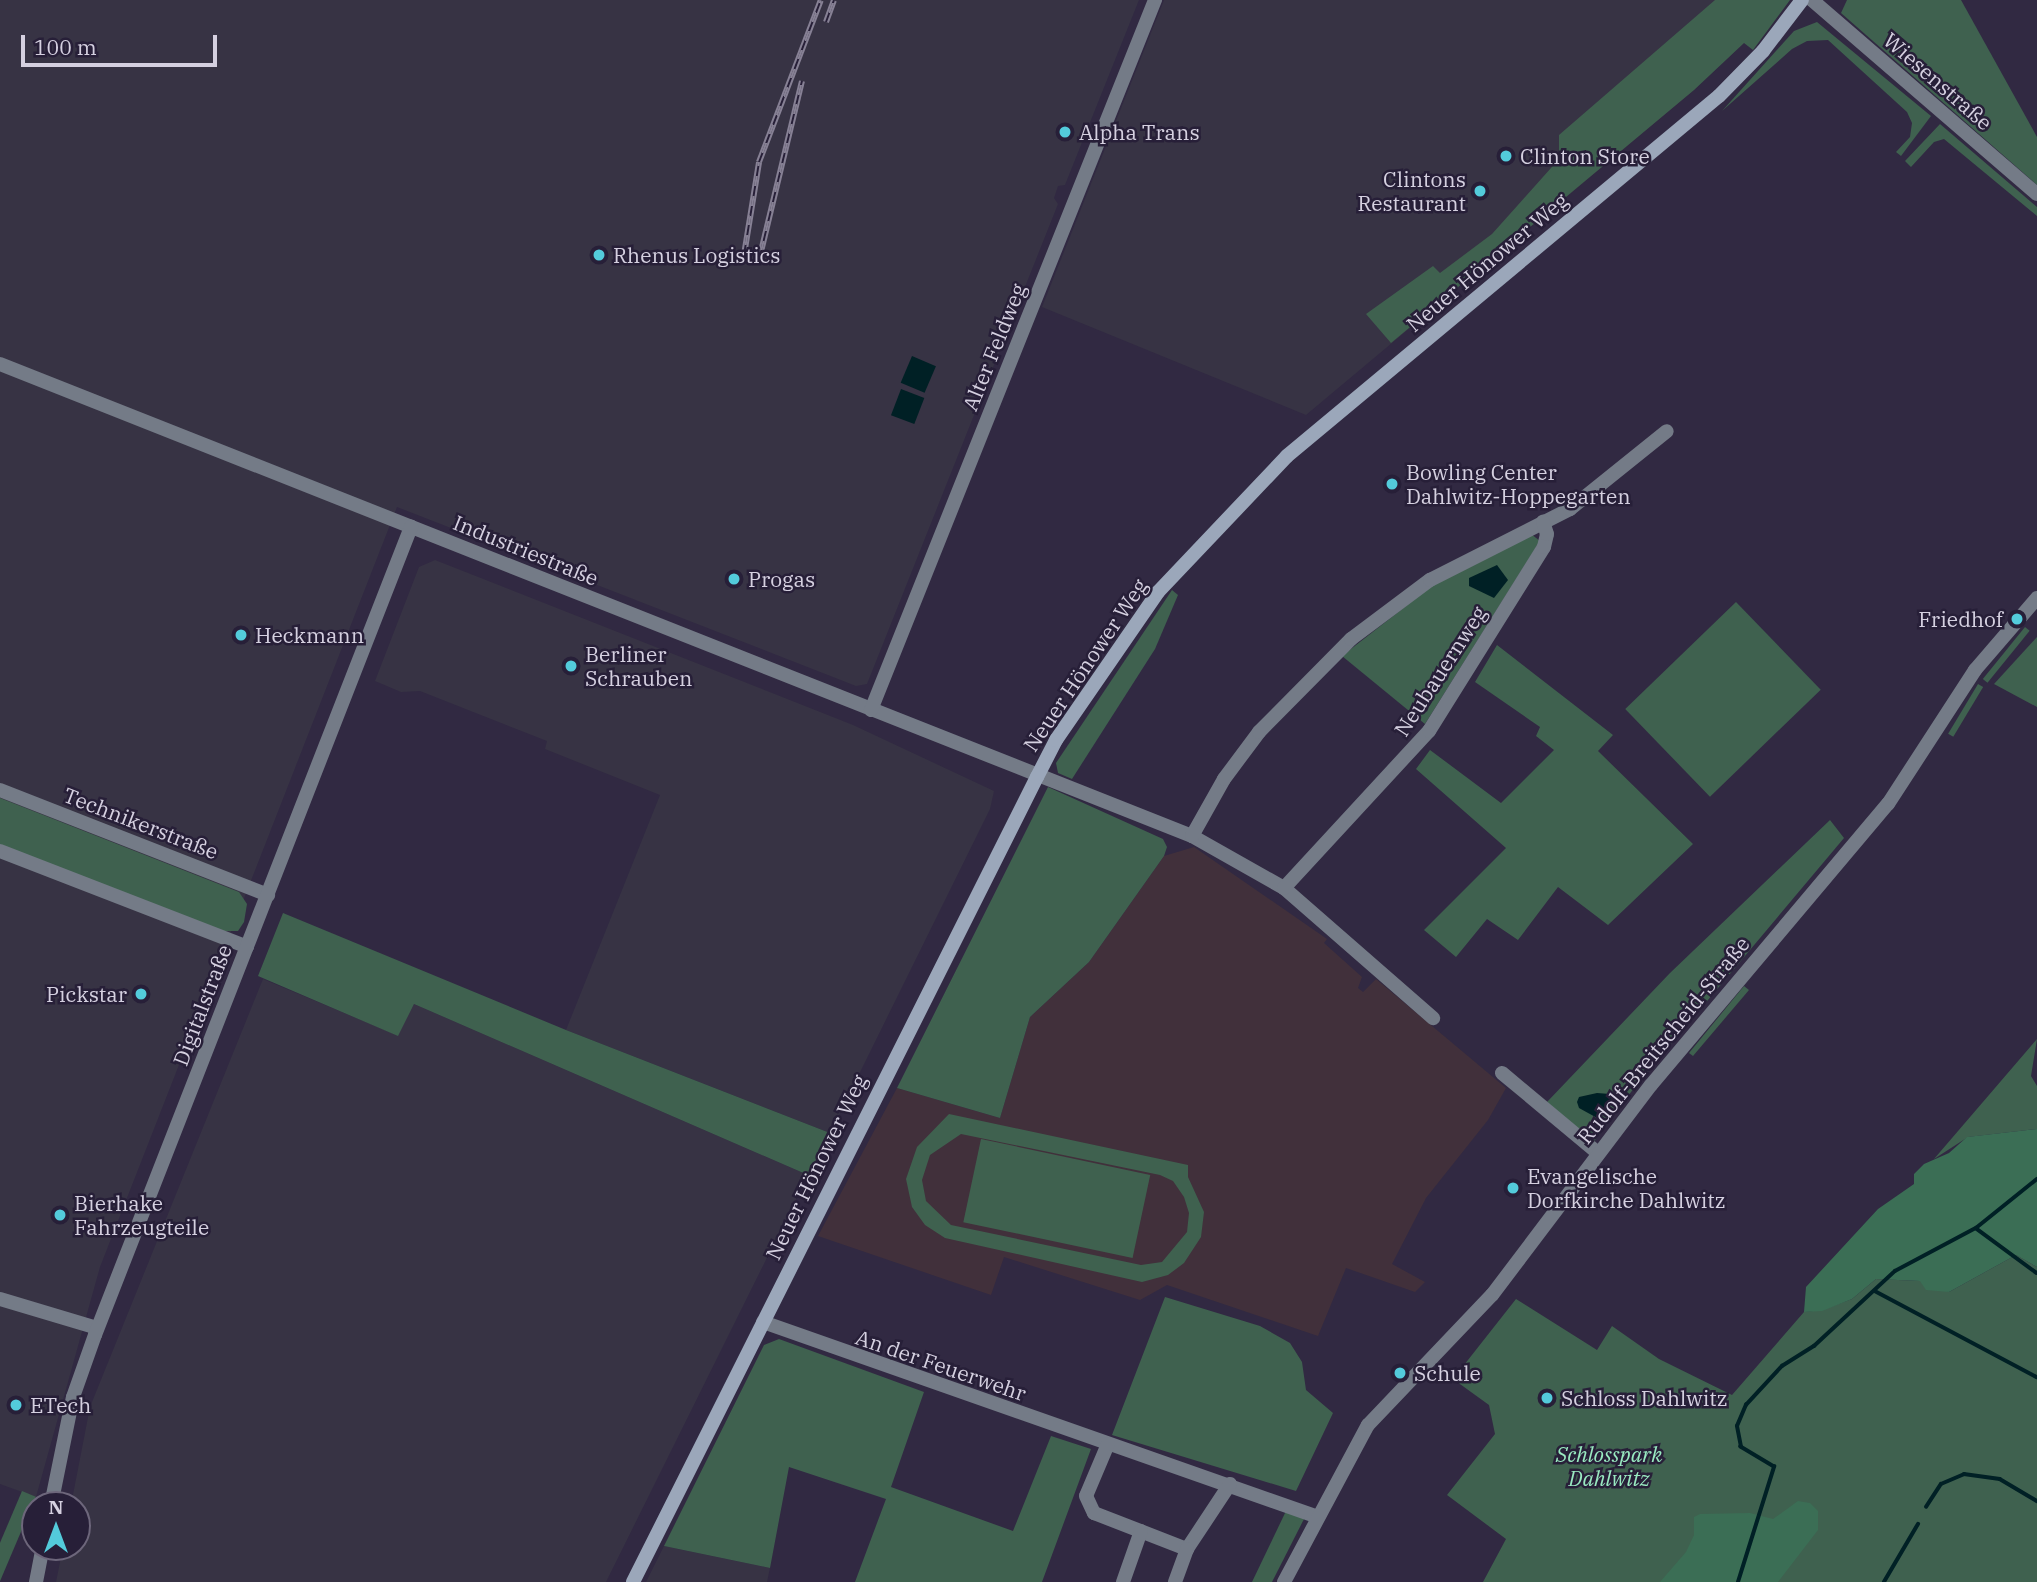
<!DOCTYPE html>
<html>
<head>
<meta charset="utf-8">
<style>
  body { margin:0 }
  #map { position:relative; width:2037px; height:1582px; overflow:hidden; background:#312942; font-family:"IBM Plex Serif",serif }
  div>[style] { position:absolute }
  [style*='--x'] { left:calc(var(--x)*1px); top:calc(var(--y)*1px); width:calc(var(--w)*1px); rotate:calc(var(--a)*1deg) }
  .commercial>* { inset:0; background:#373344 }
  .education>* { inset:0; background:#41303b }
  .green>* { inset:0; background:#3f614f; transform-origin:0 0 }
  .forest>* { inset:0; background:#3b6e55 }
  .water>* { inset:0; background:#002025; transform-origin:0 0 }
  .stream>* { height:3.5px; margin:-1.75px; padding:0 1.75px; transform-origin:1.75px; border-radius:1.75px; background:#002025 }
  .minor>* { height:14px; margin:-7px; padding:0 7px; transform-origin:7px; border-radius:7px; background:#747b87 }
  .tertiary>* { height:14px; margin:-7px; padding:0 7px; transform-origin:7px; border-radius:7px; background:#747b87 }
  .secondary>* { height:14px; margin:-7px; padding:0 7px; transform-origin:7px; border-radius:7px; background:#9ba7ba }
  .rail>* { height:6px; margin-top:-3px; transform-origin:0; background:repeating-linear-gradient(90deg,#271f38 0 10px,#878195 0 20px); box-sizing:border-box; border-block:2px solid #878195 }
  .dots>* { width:19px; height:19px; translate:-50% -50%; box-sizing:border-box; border:4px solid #271f38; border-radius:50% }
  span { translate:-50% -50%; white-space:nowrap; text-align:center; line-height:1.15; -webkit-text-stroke:5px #271f38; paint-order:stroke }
  .street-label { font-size:21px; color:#d5d0e0 }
  .poi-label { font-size:21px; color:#d5d0e0 }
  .left { translate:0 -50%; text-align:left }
  .right { translate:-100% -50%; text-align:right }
  .park-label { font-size:21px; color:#99eac1; font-style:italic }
  .north { position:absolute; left:21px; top:1491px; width:70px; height:70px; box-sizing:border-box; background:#271f38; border:2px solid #6d667b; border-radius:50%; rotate:0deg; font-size:19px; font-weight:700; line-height:28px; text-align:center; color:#d5d0e0 }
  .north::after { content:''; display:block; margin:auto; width:24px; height:32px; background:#53cbdb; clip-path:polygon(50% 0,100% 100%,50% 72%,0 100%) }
  .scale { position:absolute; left:21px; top:35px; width:196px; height:32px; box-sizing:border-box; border:4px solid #d5d0e0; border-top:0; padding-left:9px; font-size:21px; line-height:24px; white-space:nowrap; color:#d5d0e0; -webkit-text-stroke:5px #271f38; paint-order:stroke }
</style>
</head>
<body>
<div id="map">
  <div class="commercial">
    <div style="clip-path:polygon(0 0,1139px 0,1065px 185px,1058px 186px,1054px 198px,1058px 204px,867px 684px,856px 686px,397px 507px,100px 1267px,36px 1497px,0 1484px)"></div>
    <div style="clip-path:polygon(1164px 0,1775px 0,1745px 42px,1694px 90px,1306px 415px,1042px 307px)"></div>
    <div style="clip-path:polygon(435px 560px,853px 725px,994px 791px,990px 809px,830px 1133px,566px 1030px,660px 795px,545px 749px,547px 741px,420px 691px,401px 692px,375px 681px,419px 567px)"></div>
    <div style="clip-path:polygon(263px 979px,397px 1035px,414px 1004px,808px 1175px,606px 1582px,56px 1582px,63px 1547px,77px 1547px,77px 1505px,71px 1505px,90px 1407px)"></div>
    <div style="clip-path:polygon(664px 1546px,770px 1568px,767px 1582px,646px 1582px)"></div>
  </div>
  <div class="education">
    <div style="clip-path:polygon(1194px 847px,1327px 939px,1324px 943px,1362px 977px,1358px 988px,1363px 992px,1376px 979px,1506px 1088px,1488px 1120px,1426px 1198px,1392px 1264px,1425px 1282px,1415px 1292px,1346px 1268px,1318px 1336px,1167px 1285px,1140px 1300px,1004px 1257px,991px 1295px,818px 1236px,897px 1088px,1000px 1118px,1030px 1017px,1089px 962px,1164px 856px)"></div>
  </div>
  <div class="green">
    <div style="clip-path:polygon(1715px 0,1790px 0,1753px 50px,1744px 43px,1694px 90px,1391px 343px,1366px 314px,1433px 266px,1440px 273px,1492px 234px,1559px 159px,1559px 135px)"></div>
    <div style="clip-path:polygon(1847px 0,1961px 0,2037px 137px,2037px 185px,1841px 13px)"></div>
    <div style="clip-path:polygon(1817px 22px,1931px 116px,1901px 156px,1896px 152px,1910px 137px,1912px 123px,1907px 112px,1828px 40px,1807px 41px,1792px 49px,1722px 111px,1794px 31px)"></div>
    <div style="clip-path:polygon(1940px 124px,2037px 207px,2037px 216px,1944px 139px,1934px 142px,1911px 167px,1905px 161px)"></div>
    <div style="clip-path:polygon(1531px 534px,1540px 541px,1425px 724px,1342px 656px,1438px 581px)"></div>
    <div style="clip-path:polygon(1172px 590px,1178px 595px,1155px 649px,1072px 779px,1058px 773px,1056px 763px)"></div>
    <div style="left:1736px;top:602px;width:122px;height:154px;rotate:46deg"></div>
    <div style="left:2025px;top:627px;width:6px;height:67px;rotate:39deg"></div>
    <div style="clip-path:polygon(2037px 637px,2037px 707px,1994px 684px)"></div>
    <div style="clip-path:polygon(1497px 645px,1613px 735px,1598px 751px,1693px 844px,1608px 925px,1558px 887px,1518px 940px,1487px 919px,1456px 957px,1424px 930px,1506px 848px,1416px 769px,1430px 750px,1501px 803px,1554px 750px,1536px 736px,1540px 727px,1475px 682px)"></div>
    <div style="left:1978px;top:684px;width:6px;height:58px;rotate:31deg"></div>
    <div style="clip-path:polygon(1048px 787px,1163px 839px,1167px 847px,1164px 856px,1089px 962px,1030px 1017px,1000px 1118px,897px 1088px)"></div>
    <div style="clip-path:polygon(0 798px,239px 892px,247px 904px,244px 922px,238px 931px,220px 931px,0 845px)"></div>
    <div style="clip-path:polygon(1830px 820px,1844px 838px,1634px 1088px,1593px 1143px,1547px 1102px,1670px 973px)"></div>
    <div style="clip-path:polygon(283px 913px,566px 1030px,830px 1133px,808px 1175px,414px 1004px,398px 1036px,258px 976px)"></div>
    <div style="clip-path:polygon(1744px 986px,1749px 990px,1693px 1056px,1689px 1053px)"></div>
    <div style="clip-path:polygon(2037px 1039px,2031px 1076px,2037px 1086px,2037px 1129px,1968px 1137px,1934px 1159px)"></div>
    <div style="clip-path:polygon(evenodd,949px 1114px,1188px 1165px,1188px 1177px,1204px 1212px,1201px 1237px,1184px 1263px,1168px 1275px,1142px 1282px,945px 1238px,925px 1225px,912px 1207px,906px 1179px,917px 1147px,949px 1114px,961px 1134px,1160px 1175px,1173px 1181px,1184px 1197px,1189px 1213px,1187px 1232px,1162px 1262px,1141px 1265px,951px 1225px,926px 1201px,922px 1180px,930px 1155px,961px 1134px)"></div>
    <div style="left:981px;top:1139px;width:173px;height:85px;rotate:12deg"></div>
    <div style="clip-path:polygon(2016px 1255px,2037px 1267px,2037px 1582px,1483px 1582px,1506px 1539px,1447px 1495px,1495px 1434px,1489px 1405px,1453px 1379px,1516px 1299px,1597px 1350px,1612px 1326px,1659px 1359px,1732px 1395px,1804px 1312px,1822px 1310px,1852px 1299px,1876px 1279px,1921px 1281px,1949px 1292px)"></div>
    <div style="clip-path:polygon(1165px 1297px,1260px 1326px,1290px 1343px,1302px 1362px,1306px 1390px,1333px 1413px,1296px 1491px,1112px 1435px)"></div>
    <div style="clip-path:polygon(779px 1339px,924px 1392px,891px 1487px,1013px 1531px,1051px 1436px,1091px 1449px,1042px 1582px,855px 1582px,886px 1499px,789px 1467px,770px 1568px,664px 1546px,764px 1345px)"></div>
    <div style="left:22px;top:1491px;width:15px;height:93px;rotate:23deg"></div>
    <div style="clip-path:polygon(1286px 1511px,1305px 1517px,1272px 1582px,1252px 1582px)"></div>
  </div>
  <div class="forest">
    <div style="clip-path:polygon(2037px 1129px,2037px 1267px,2016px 1255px,1949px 1292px,1926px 1290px,1920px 1281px,1876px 1279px,1852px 1299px,1822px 1311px,1804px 1312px,1806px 1287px,1878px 1209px,1914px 1184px,1914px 1174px,1924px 1164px,1949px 1153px,1967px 1137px)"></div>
    <div style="clip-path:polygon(1798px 1501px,1810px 1503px,1818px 1511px,1818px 1530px,1778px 1582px,1660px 1582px,1686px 1552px,1694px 1535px,1694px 1517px,1700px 1514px,1750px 1513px,1773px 1519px)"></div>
  </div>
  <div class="water">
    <div style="left:912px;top:356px;width:26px;height:29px;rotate:23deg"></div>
    <div style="left:901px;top:389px;width:25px;height:28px;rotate:21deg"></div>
    <div style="clip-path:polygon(1497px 565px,1508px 580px,1494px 598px,1469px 586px,1469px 578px)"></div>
    <div style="clip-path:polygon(1597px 1093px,1610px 1094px,1614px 1100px,1599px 1119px,1579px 1108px,1577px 1102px,1579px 1097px)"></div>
  </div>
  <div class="stream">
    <div style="--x:1977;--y:1229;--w:74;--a:36.3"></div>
    <div style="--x:1875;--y:1291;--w:183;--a:28"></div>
    <div style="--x:1926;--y:1507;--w:27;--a:-57"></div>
    <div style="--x:1941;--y:1484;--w:25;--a:-23"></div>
    <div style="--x:1964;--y:1474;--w:36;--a:8"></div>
    <div style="--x:2000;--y:1479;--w:43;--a:30.7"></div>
    <div style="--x:1738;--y:1582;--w:121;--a:-72.6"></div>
    <div style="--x:1774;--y:1467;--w:39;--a:-149"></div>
    <div style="--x:1741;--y:1447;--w:21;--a:-101"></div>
    <div style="--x:1737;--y:1426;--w:23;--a:-67"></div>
    <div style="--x:1746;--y:1405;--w:53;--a:-47.3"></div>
    <div style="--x:1782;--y:1366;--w:38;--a:-32"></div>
    <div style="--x:1814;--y:1346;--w:110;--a:-42.8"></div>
    <div style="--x:1895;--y:1271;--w:92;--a:-28"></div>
    <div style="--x:1976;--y:1228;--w:78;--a:-38.8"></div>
    <div style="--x:1884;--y:1582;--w:67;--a:-59.6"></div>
  </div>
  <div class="minor">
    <div style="--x:0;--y:364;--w:1282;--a:21.6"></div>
    <div style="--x:1192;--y:836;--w:106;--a:29.5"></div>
    <div style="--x:1284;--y:888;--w:198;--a:41.1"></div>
    <div style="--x:871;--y:710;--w:765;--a:-68.2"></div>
    <div style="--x:0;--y:790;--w:288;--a:21.4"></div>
    <div style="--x:1192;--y:836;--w:65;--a:-60.7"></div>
    <div style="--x:1224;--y:779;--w:59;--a:-53.3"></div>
    <div style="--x:1259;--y:732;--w:131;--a:-45.3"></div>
    <div style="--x:1351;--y:639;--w:99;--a:-36.8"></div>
    <div style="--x:1430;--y:580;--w:157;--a:-26.9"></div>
    <div style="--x:1570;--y:509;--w:124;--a:-38.8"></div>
    <div style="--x:0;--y:851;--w:265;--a:21.2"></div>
    <div style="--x:1284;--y:888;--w:214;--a:-47.3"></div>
    <div style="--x:1429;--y:731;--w:217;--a:-58"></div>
    <div style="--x:1544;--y:547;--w:13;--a:-77"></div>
    <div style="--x:1547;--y:534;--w:13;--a:-108"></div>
    <div style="--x:1502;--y:1073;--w:125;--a:39.8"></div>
    <div style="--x:0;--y:1299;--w:101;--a:16.6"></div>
    <div style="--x:763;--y:1322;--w:588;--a:19.36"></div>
    <div style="--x:1108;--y:1444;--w:56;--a:112.9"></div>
    <div style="--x:1086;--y:1496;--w:19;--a:65"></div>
    <div style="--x:1094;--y:1513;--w:100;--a:21.2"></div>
    <div style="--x:1187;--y:1549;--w:78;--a:-56.5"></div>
    <div style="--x:51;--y:1505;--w:110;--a:-78.5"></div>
    <div style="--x:73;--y:1397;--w:66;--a:-70.5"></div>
    <div style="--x:95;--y:1335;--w:868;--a:-68.64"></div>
    <div style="--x:36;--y:1582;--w:36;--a:-79"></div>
    <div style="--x:1123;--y:1582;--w:54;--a:-70.6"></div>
    <div style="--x:1175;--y:1582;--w:35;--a:-70"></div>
    <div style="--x:1284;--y:1582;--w:178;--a:-61.9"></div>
    <div style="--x:1368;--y:1425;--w:180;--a:-46.4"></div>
    <div style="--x:1492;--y:1295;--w:263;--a:-52.9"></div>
    <div style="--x:1651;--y:1085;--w:368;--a:-49.9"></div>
    <div style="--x:1888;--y:804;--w:160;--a:-57"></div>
    <div style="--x:1975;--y:670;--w:95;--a:-49.3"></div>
  </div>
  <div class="tertiary">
    <div style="--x:1812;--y:0;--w:297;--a:40.8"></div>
  </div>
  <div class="secondary">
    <div style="--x:633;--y:1582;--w:901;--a:-63.35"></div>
    <div style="--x:1037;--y:777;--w:42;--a:-62.8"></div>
    <div style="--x:1056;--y:740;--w:180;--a:-55.4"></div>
    <div style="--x:1158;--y:592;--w:187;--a:-46.5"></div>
    <div style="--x:1287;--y:456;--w:562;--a:-39.81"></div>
    <div style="--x:1719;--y:96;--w:63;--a:-45.6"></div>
    <div style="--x:1763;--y:51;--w:64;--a:-52.6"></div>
  </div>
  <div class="rail">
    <div style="--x:826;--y:22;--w:23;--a:-70"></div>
    <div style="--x:744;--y:255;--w:94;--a:-80.8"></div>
    <div style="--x:759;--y:162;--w:173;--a:-69.1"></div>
    <div style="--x:759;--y:260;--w:184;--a:-76.5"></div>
  </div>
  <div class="dots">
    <div style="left:1065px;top:132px;background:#53cbdb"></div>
    <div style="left:1506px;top:156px;background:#53cbdb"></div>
    <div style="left:1480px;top:191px;background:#53cbdb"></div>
    <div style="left:599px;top:255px;background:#53cbdb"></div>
    <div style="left:1392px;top:484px;background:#53cbdb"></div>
    <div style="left:734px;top:579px;background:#53cbdb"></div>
    <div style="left:2017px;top:619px;background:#53cbdb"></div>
    <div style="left:241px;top:635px;background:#53cbdb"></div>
    <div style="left:571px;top:666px;background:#53cbdb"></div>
    <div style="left:141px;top:994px;background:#53cbdb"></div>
    <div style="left:1513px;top:1188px;background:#53cbdb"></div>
    <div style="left:60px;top:1215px;background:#53cbdb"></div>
    <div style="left:1400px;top:1373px;background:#53cbdb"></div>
    <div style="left:1547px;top:1398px;background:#53cbdb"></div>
    <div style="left:16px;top:1405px;background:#53cbdb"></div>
  </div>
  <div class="street-label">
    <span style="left:1938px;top:81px;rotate:41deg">Wiesenstraße</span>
    <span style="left:1487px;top:262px;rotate:-40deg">Neuer Hönower Weg</span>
    <span style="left:994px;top:347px;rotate:-68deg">Alter Feldweg</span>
    <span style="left:526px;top:550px;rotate:22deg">Industriestraße</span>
    <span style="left:1085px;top:665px;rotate:-56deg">Neuer Hönower Weg</span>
    <span style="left:1440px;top:671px;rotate:-57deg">Neubauernweg</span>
    <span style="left:141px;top:823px;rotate:21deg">Technikerstraße</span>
    <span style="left:202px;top:1005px;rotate:-69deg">Digitalstraße</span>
    <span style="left:1663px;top:1040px;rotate:-51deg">Rudolf-Breitscheid-Straße</span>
    <span style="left:816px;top:1167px;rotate:-64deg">Neuer Hönower Weg</span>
    <span style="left:941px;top:1365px;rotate:19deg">An der Feuerwehr</span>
  </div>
  <div class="poi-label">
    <span class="left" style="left:1079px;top:132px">Alpha Trans</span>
    <span class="left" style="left:1520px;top:156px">Clinton Store</span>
    <span class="right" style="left:1466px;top:191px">Clintons<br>Restaurant</span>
    <span class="left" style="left:613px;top:255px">Rhenus Logistics</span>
    <span class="left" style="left:1406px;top:484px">Bowling Center<br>Dahlwitz-Hoppegarten</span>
    <span class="left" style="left:748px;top:579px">Progas</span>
    <span class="right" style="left:2003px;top:619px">Friedhof</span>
    <span class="left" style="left:255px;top:635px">Heckmann</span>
    <span class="left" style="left:585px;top:666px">Berliner<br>Schrauben</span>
    <span class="right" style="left:127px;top:994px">Pickstar</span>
    <span class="left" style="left:1527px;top:1188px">Evangelische<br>Dorfkirche Dahlwitz</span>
    <span class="left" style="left:74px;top:1215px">Bierhake<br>Fahrzeugteile</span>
    <span class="left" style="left:1414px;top:1373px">Schule</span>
    <span class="left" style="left:1561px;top:1398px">Schloss Dahlwitz</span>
    <span class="left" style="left:30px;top:1405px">ETech</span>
  </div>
  <div class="park-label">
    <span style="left:1609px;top:1466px">Schlosspark<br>Dahlwitz</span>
  </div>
  <div class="north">N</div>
  <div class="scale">100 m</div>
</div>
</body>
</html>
